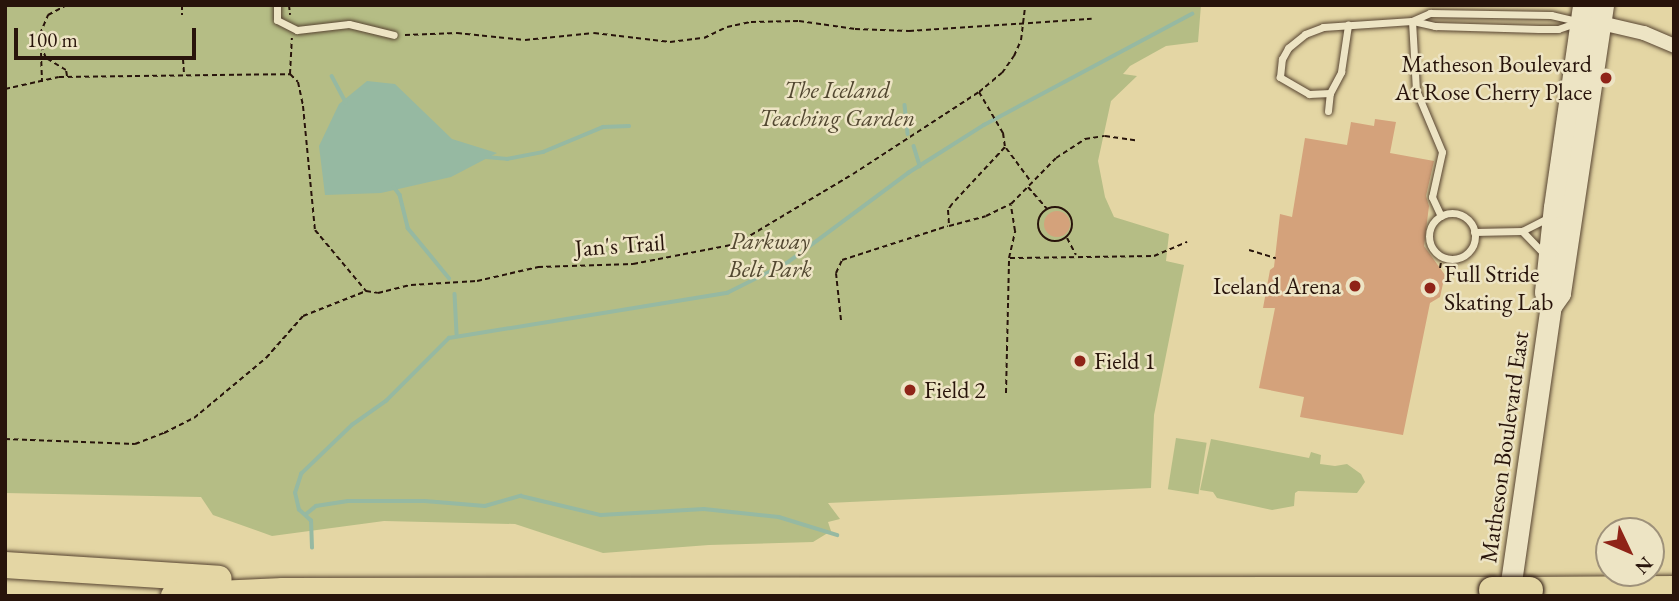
<!DOCTYPE html>
<html>
<head>
<meta charset="utf-8">
<style>
  body { margin:0 }
  #map { position:relative; width:1679px; height:601px; overflow:hidden; background:#e4d6a4; font-family:"EB Garamond",serif }
  div>[style] { position:absolute }
  [style*='--x'] { left:calc(var(--x)*1px); top:calc(var(--y)*1px); width:calc(var(--w)*1px); rotate:calc(var(--a)*1deg) }
  .green>* { inset:0; background:#b5bd85; transform-origin:0 0 }
  .water>* { inset:0; background:#96b9a2 }
  .stream>* { height:3.5px; margin:-1.75px; padding:0 1.75px; transform-origin:1.75px; border-radius:1.75px; background:#96b9a2 }
  .building>* { inset:0; background:#d4a27b }
  .round { border-radius:50% }
  .path>* { height:2px; margin-top:-1px; transform-origin:0; background:repeating-linear-gradient(90deg,#28140b 0 5px,transparent 0 8.5px) }
  .path>.ring { margin:-1px; padding:0; box-sizing:content-box; background:none; border:2px solid #28140b; border-radius:50% }
  .roads { filter:drop-shadow(0 0 2px #574431) drop-shadow(0 0 2px #574431) }
  .lane>* { height:7px; margin:-3.5px; padding:0 3.5px; transform-origin:3.5px; border-radius:3.5px; background:#ede4c4 }
  .lane>.ring { margin:-3.5px; padding:0; box-sizing:content-box; background:none; border:7px solid #ede4c4; border-radius:50% }
  .street>* { height:14px; margin:-7px; padding:0 7px; transform-origin:7px; border-radius:7px; background:#ede4c4 }
  .secondary>* { height:21px; margin:-10.5px; padding:0 10.5px; transform-origin:10.5px; border-radius:10.5px; background:#ede4c4 }
  .highway>* { height:26px; margin:-13px; padding:0 13px; transform-origin:13px; border-radius:13px; background:#e4d6a4 }
  .bridges { filter:drop-shadow(0 0 2px #28140b) drop-shadow(0 0 2px #28140b) }
  .highway-bridge>* { height:26px; margin:-13px; padding:0 13px; transform-origin:13px; border-radius:13px; background:#e4d6a4 }
  .dots>* { width:19px; height:19px; translate:-50% -50%; box-sizing:border-box; border:4px solid #ede4c4; border-radius:50% }
  span { translate:-50% -50%; white-space:nowrap; text-align:center; line-height:1.15; -webkit-text-stroke:5px #ede4c4; paint-order:stroke }
  .poi-label { font-size:24px; color:#28140b }
  .right { translate:-100% -50%; text-align:right }
  .left { translate:0 -50%; text-align:left }
  .park-label { font-size:24px; color:#524730; font-style:italic }
  .street-label { font-size:24px; color:#28140b }
  .frame { position:absolute; inset:0; border:7px solid #28140b; pointer-events:none }
  .north { position:absolute; left:1595px; top:517px; width:70px; height:70px; box-sizing:border-box; background:#ede4c4; border:2px solid #9e917a; border-radius:50%; rotate:134deg; font-size:19px; font-weight:700; line-height:28px; text-align:center; color:#28140b }
  .north::after { content:''; display:block; margin:auto; width:24px; height:32px; background:#8f2418; clip-path:polygon(50% 0,100% 100%,50% 72%,0 100%) }
  .scale { position:absolute; left:14px; top:28px; width:182px; height:32px; box-sizing:border-box; border:4px solid #28140b; border-top:0; padding-left:9px; font-size:21px; line-height:24px; white-space:nowrap; color:#28140b; -webkit-text-stroke:5px #ede4c4; paint-order:stroke }
</style>
</head>
<body>
<div id="map">
  <div class="green">
    <div style="clip-path:polygon(5px 5px,1201px 5px,1198px 42px,1166px 46px,1130px 66px,1123px 74px,1137px 76px,1111px 101px,1098px 161px,1105px 197px,1114px 217px,1169px 234px,1166px 261px,1184px 265px,1154px 415px,1151px 488px,828px 503px,840px 519px,828px 522px,831px 531px,813px 542px,709px 545px,603px 553px,515px 524px,384px 521px,272px 536px,213px 515px,201px 497px,5px 493px)"></div>
    <div style="left:1176px;top:438px;width:31px;height:52px;rotate:9deg"></div>
    <div style="clip-path:polygon(1211px 439px,1309px 458px,1311px 452px,1321px 455px,1320px 464px,1335px 466px,1347px 464px,1361px 474px,1365px 482px,1357px 493px,1298px 491px,1295px 493px,1294px 506px,1272px 510px,1217px 498px,1213px 492px,1200px 490px)"></div>
  </div>
  <div class="water">
    <div style="clip-path:polygon(367px 81px,395px 84px,452px 139px,497px 153px,451px 177px,381px 193px,325px 195px,319px 146px,339px 104px)"></div>
  </div>
  <div class="stream">
    <div style="--x:332;--y:76;--w:30;--a:62"></div>
    <div style="--x:905;--y:105;--w:29;--a:84"></div>
    <div style="--x:914;--y:146;--w:21;--a:73"></div>
    <div style="--x:486;--y:157;--w:21;--a:5"></div>
    <div style="--x:507;--y:159;--w:37;--a:-11"></div>
    <div style="--x:543;--y:152;--w:65;--a:-22.6"></div>
    <div style="--x:603;--y:127;--w:26;--a:-2"></div>
    <div style="--x:394;--y:187;--w:10;--a:53"></div>
    <div style="--x:400;--y:195;--w:34;--a:76"></div>
    <div style="--x:408;--y:228;--w:65;--a:50.6"></div>
    <div style="--x:455;--y:294;--w:40;--a:87.1"></div>
    <div style="--x:305;--y:515;--w:14;--a:-39"></div>
    <div style="--x:316;--y:506;--w:32;--a:-9"></div>
    <div style="--x:348;--y:501;--w:77;--a:0"></div>
    <div style="--x:425;--y:501;--w:60;--a:4.8"></div>
    <div style="--x:485;--y:506;--w:37;--a:-16"></div>
    <div style="--x:521;--y:496;--w:82;--a:13.4"></div>
    <div style="--x:601;--y:515;--w:103;--a:-3.3"></div>
    <div style="--x:704;--y:509;--w:75;--a:6.1"></div>
    <div style="--x:779;--y:517;--w:61;--a:17.2"></div>
    <div style="--x:312;--y:548;--w:27;--a:-92"></div>
    <div style="--x:311;--y:521;--w:16;--a:-137"></div>
    <div style="--x:299;--y:510;--w:17;--a:-103"></div>
    <div style="--x:295;--y:493;--w:20;--a:-72"></div>
    <div style="--x:301;--y:474;--w:71;--a:-43.9"></div>
    <div style="--x:352;--y:425;--w:42;--a:-35.2"></div>
    <div style="--x:386;--y:401;--w:89;--a:-45"></div>
    <div style="--x:449;--y:338;--w:282;--a:-9.2"></div>
    <div style="--x:727;--y:293;--w:67;--a:-26.6"></div>
    <div style="--x:787;--y:263;--w:151;--a:-36.6"></div>
    <div style="--x:908;--y:173;--w:90;--a:-32.3"></div>
    <div style="--x:984;--y:125;--w:236;--a:-28.1"></div>
  </div>
  <div class="building">
    <div style="clip-path:polygon(1375px 119px,1396px 122px,1390px 153px,1434px 161px,1426px 196px,1429px 206px,1424px 246px,1445px 275px,1440px 297px,1430px 303px,1403px 435px,1300px 417px,1304px 397px,1259px 388px,1275px 308px,1263px 308px,1270px 270px,1274px 267px,1280px 214px,1292px 217px,1305px 138px,1347px 145px,1351px 122px,1374px 126px)"></div>
    <div class="round" style="left:1044px;top:211px;width:26px;height:26px"></div>
  </div>
  <div class="path">
    <div style="--x:182;--y:5;--w:10;--a:90"></div>
    <div style="--x:289;--y:5;--w:10;--a:84"></div>
    <div style="--x:405;--y:35;--w:52;--a:-2.2"></div>
    <div style="--x:457;--y:33;--w:68;--a:5.9"></div>
    <div style="--x:525;--y:40;--w:69;--a:-5.8"></div>
    <div style="--x:594;--y:33;--w:77;--a:6.8"></div>
    <div style="--x:670;--y:42;--w:34;--a:-7"></div>
    <div style="--x:704;--y:38;--w:25;--a:-26"></div>
    <div style="--x:727;--y:27;--w:25;--a:-12"></div>
    <div style="--x:751;--y:22;--w:48;--a:-1.2"></div>
    <div style="--x:799;--y:21;--w:57;--a:8.1"></div>
    <div style="--x:855;--y:29;--w:54;--a:2.1"></div>
    <div style="--x:909;--y:31;--w:183;--a:-3.8"></div>
    <div style="--x:41;--y:53;--w:29;--a:88"></div>
    <div style="--x:183;--y:59;--w:13;--a:86"></div>
    <div style="--x:290;--y:74;--w:36;--a:-87"></div>
    <div style="--x:67;--y:76;--w:6;--a:-99"></div>
    <div style="--x:66;--y:70;--w:23;--a:-149"></div>
    <div style="--x:46;--y:58;--w:15;--a:-113"></div>
    <div style="--x:40;--y:44;--w:10;--a:-90"></div>
    <div style="--x:40;--y:34;--w:21;--a:-67"></div>
    <div style="--x:48;--y:15;--w:21;--a:-28"></div>
    <div style="--x:5;--y:89;--w:55;--a:-12.5"></div>
    <div style="--x:59;--y:77;--w:231;--a:-0.7"></div>
    <div style="--x:290;--y:74;--w:11;--a:45"></div>
    <div style="--x:298;--y:82;--w:25;--a:78"></div>
    <div style="--x:303;--y:106;--w:125;--a:84.5"></div>
    <div style="--x:315;--y:230;--w:80;--a:50.1"></div>
    <div style="--x:366;--y:291;--w:12;--a:9"></div>
    <div style="--x:378;--y:293;--w:34;--a:-14"></div>
    <div style="--x:411;--y:285;--w:66;--a:-3.5"></div>
    <div style="--x:477;--y:281;--w:63;--a:-12.9"></div>
    <div style="--x:538;--y:267;--w:95;--a:-1.8"></div>
    <div style="--x:633;--y:264;--w:105;--a:-11"></div>
    <div style="--x:736;--y:244;--w:136;--a:-30.9"></div>
    <div style="--x:853;--y:174;--w:150;--a:-33.1"></div>
    <div style="--x:979;--y:92;--w:48;--a:59.7"></div>
    <div style="--x:1003;--y:133;--w:14;--a:82"></div>
    <div style="--x:1005;--y:147;--w:78;--a:132.9"></div>
    <div style="--x:952;--y:204;--w:7;--a:124"></div>
    <div style="--x:948;--y:210;--w:16;--a:86"></div>
    <div style="--x:949;--y:226;--w:38;--a:-15"></div>
    <div style="--x:986;--y:216;--w:28;--a:-26"></div>
    <div style="--x:1011;--y:204;--w:64;--a:-45.6"></div>
    <div style="--x:1056;--y:158;--w:35;--a:-33"></div>
    <div style="--x:1085;--y:139;--w:20;--a:-9"></div>
    <div style="--x:1105;--y:136;--w:34;--a:8"></div>
    <div style="--x:979;--y:92;--w:30;--a:-40"></div>
    <div style="--x:1002;--y:73;--w:21;--a:-55"></div>
    <div style="--x:1014;--y:56;--w:17;--a:-66"></div>
    <div style="--x:1021;--y:40;--w:35;--a:-83"></div>
    <div style="--x:1006;--y:148;--w:44;--a:53.4"></div>
    <div style="--x:1028;--y:187;--w:29;--a:49"></div>
    <div class="ring" style="left:1038px;top:207px;width:32px;height:32px"></div>
    <div style="--x:1067;--y:238;--w:19;--a:62"></div>
    <div style="--x:1249;--y:250;--w:28;--a:17"></div>
    <div style="--x:1010;--y:258;--w:144;--a:-0.8"></div>
    <div style="--x:1154;--y:256;--w:36;--a:-23"></div>
    <div style="--x:1440;--y:268;--w:11;--a:-80"></div>
    <div style="--x:841;--y:320;--w:47;--a:-96.1"></div>
    <div style="--x:836;--y:273;--w:14;--a:-65"></div>
    <div style="--x:842;--y:260;--w:111;--a:-17.8"></div>
    <div style="--x:1006;--y:393;--w:135;--a:-88.7"></div>
    <div style="--x:1009;--y:258;--w:28;--a:-77"></div>
    <div style="--x:1015;--y:231;--w:26;--a:-99"></div>
    <div style="--x:5;--y:439;--w:130;--a:2.2"></div>
    <div style="--x:135;--y:444;--w:31;--a:-21"></div>
    <div style="--x:164;--y:433;--w:34;--a:-27"></div>
    <div style="--x:194;--y:418;--w:94;--a:-39.8"></div>
    <div style="--x:266;--y:358;--w:56;--a:-48.6"></div>
    <div style="--x:303;--y:316;--w:68;--a:-21.6"></div>
  </div>
  <div class="roads">
    <div class="lane">
      <div style="--x:277;--y:5;--w:15;--a:90"></div>
      <div style="--x:277;--y:20;--w:22;--a:27"></div>
      <div style="--x:297;--y:30;--w:52;--a:-6.6"></div>
      <div style="--x:349;--y:24;--w:46;--a:13.7"></div>
      <div style="--x:1412;--y:21;--w:69;--a:86.7"></div>
      <div style="--x:1416;--y:90;--w:67;--a:67.2"></div>
      <div style="--x:1442;--y:152;--w:46;--a:102.5"></div>
      <div style="--x:1432;--y:197;--w:21;--a:65"></div>
      <div style="--x:1413;--y:21;--w:23;--a:13"></div>
      <div style="--x:1435;--y:26;--w:104;--a:1.7"></div>
      <div style="--x:1539;--y:29;--w:19;--a:0"></div>
      <div style="--x:1558;--y:29;--w:21;--a:-19"></div>
      <div style="--x:1330;--y:93;--w:21;--a:177"></div>
      <div style="--x:1309;--y:94;--w:34;--a:-150"></div>
      <div style="--x:1280;--y:77;--w:18;--a:-84"></div>
      <div style="--x:1282;--y:59;--w:13;--a:-61"></div>
      <div style="--x:1288;--y:48;--w:22;--a:-39"></div>
      <div style="--x:1305;--y:34;--w:19;--a:-21"></div>
      <div style="--x:1323;--y:27;--w:89;--a:-3.9"></div>
      <div style="--x:1412;--y:21;--w:20;--a:-24"></div>
      <div style="--x:1430;--y:13;--w:121;--a:0.9"></div>
      <div style="--x:1551;--y:15;--w:28;--a:13"></div>
      <div style="--x:1328;--y:111;--w:18;--a:-84"></div>
      <div style="--x:1330;--y:93;--w:24;--a:-62"></div>
      <div style="--x:1341;--y:72;--w:48;--a:-81.5"></div>
      <div class="ring" style="left:1429px;top:213px;width:39px;height:39px"></div>
      <div style="--x:1522;--y:231;--w:30;--a:46"></div>
      <div style="--x:1474;--y:232;--w:48;--a:-1.2"></div>
      <div style="--x:1522;--y:231;--w:28;--a:-27"></div>
    </div>
    <div class="street">
      <div style="--x:1601;--y:23;--w:44;--a:13.1"></div>
      <div style="--x:1644;--y:33;--w:33;--a:23"></div>
    </div>
    <div class="secondary">
      <div style="--x:1551;--y:306;--w:15;--a:-113"></div>
      <div style="--x:1545;--y:292;--w:85;--a:-84"></div>
      <div style="--x:1554;--y:207;--w:204;--a:-81.8"></div>
      <div style="--x:1509;--y:596;--w:293;--a:-81.8"></div>
      <div style="--x:1551;--y:306;--w:16;--a:-55"></div>
      <div style="--x:1560;--y:293;--w:291;--a:-81.5"></div>
    </div>
    <div class="highway">
      <div style="--x:5;--y:565;--w:214;--a:3.7"></div>
      <div style="--x:1530;--y:590;--w:144;--a:-0.4"></div>
      <div style="--x:174;--y:596;--w:109;--a:-2.6"></div>
      <div style="--x:283;--y:591;--w:1209;--a:-0.05"></div>
    </div>
  </div>
  <div class="bridges">
    <div class="highway-bridge">
      <div style="--x:1492;--y:590;--w:38;--a:0"></div>
    </div>
  </div>
  <div class="dots">
    <div style="left:1606px;top:78px;background:#8f2418"></div>
    <div style="left:1355px;top:286px;background:#8f2418"></div>
    <div style="left:1430px;top:288px;background:#8f2418"></div>
    <div style="left:1080px;top:361px;background:#8f2418"></div>
    <div style="left:910px;top:390px;background:#8f2418"></div>
  </div>
  <div class="poi-label">
    <span class="right" style="left:1592px;top:78px">Matheson Boulevard<br>At Rose Cherry Place</span>
    <span class="left" style="left:1444px;top:288px">Full Stride<br>Skating Lab</span>
    <span class="right" style="left:1341px;top:286px">Iceland Arena</span>
    <span class="left" style="left:1094px;top:361px">Field 1</span>
    <span class="left" style="left:924px;top:390px">Field 2</span>
  </div>
  <div class="park-label">
    <span style="left:837px;top:104px">The Iceland<br>Teaching Garden</span>
    <span style="left:770px;top:255px">Parkway<br>Belt Park</span>
  </div>
  <div class="street-label">
    <span style="left:620px;top:245px;rotate:-4deg">Jan's Trail</span>
    <span style="left:1504px;top:447px;rotate:-82deg">Matheson Boulevard East</span>
  </div>
  <div class="frame"></div>
  <div class="north">N</div>
  <div class="scale">100 m</div>
</div>
</body>
</html>
